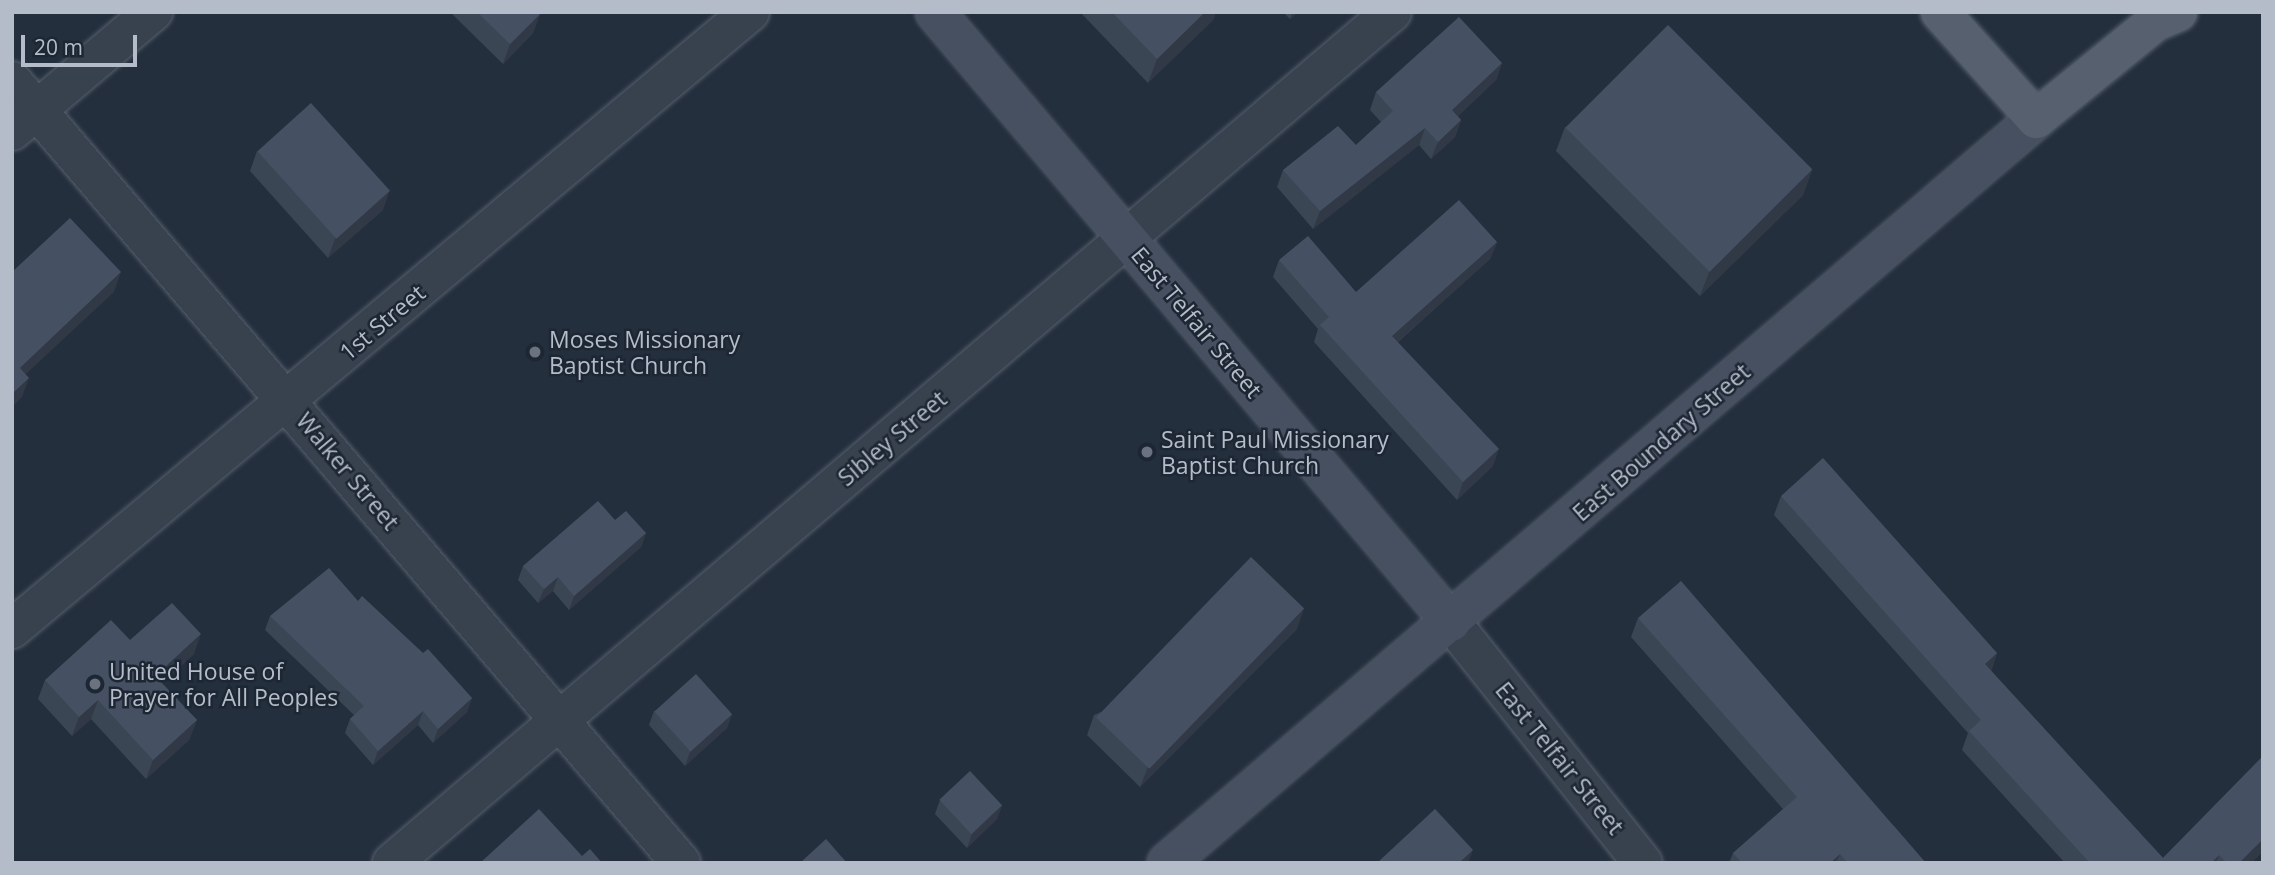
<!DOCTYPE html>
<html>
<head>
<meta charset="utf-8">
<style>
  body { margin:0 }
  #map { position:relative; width:2275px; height:875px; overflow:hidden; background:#242f3e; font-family:"Open Sans",sans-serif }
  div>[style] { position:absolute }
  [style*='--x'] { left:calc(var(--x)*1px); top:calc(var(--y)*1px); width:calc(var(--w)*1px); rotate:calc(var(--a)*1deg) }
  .roads { filter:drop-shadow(0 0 2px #565f6c) drop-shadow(0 0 2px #565f6c) }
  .street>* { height:38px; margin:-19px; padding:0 19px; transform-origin:19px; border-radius:19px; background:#38414e }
  .secondary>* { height:38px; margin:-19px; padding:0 19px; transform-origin:19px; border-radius:19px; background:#465061 }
  .primary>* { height:38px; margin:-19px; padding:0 19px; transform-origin:19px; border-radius:19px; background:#56606e }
  .wall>* { inset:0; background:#3b4654 }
  .shaded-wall>* { inset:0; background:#303945 }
  .building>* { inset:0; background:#455162; transform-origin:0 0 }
  .dots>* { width:19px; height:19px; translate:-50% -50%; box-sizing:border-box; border:4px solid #1d2633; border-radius:50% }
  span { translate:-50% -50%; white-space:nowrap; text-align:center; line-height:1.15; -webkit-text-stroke:5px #1d2633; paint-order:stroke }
  .street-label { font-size:23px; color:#b4bcc9 }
  .poi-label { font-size:23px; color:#b4bcc9 }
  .left { translate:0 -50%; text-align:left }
  .frame { position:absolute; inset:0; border:14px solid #b4bcc9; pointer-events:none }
  .scale { position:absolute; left:21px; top:35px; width:116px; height:32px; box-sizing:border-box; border:4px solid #b4bcc9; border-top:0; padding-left:9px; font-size:21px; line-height:24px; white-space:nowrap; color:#b4bcc9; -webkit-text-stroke:5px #1d2633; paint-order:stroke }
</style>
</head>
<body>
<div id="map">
  <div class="roads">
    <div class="street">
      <div style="--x:12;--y:81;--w:1029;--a:49.45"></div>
      <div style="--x:12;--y:131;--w:185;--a:-40.2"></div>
      <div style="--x:1451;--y:622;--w:308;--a:51.5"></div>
      <div style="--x:12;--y:629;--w:962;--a:-39.9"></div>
      <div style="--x:392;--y:863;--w:1313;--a:-40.4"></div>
    </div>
    <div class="secondary">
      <div style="--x:935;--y:12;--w:799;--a:49.77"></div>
      <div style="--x:1167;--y:863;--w:1144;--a:-40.57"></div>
    </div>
    <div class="primary">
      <div style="--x:1940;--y:12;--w:144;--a:48.1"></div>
      <div style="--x:2036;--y:119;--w:154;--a:-39.2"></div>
      <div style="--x:2155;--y:22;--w:25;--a:-23"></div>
    </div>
  </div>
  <div class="wall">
    <div style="clip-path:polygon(450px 12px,540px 12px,533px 33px,503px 64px)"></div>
    <div style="clip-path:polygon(1080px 12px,1216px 12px,1213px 20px,1148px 83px)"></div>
    <div style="clip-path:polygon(1283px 12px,1298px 12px,1290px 19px)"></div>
    <div style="clip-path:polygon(1502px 63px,1496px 80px,1458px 116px,1461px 120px,1455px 137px,1431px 159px,1419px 145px,1313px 229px,1277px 187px,1283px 170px,1356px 145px,1381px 122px,1370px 110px,1376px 92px)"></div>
    <div style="clip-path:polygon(1565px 127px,1812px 170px,1803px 195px,1700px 296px,1556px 151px)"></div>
    <div style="clip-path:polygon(257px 151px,383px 210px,328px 258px,250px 171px)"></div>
    <div style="clip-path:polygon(1497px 242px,1490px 259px,1398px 342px,1493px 466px,1457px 500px,1314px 342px,1318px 329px,1273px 277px,1279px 260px,1356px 292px)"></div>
    <div style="clip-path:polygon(1781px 496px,1997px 653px,1991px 671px,2163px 858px,2263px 756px,2263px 851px,2251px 863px,2065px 863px,1962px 750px,1968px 733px,1774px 515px)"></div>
    <div style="clip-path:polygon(615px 520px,646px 533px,641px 547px,569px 610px,553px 591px,538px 603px,518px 580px,523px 566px)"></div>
    <div style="clip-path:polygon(358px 601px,472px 698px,467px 712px,433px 743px,418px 725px,373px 765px,345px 733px,350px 719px,354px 715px,265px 630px,270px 616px)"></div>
    <div style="clip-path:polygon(1638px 618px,1926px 863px,1729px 863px,1733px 853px,1783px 809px,1631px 637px)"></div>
    <div style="clip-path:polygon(1297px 629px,1140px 787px,1087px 735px,1094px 715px)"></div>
    <div style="clip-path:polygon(130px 640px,194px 654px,162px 683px,197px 720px,189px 740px,146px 779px,91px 719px,72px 736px,38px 699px,45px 680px)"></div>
    <div style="clip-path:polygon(654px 711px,732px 714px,727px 728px,685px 766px,649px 725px)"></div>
    <div style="clip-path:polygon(940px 800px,1002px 805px,997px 819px,967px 848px,935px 814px)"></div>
  </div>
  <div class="shaded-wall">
    <div style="clip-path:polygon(1205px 12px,1216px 12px,1213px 20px,1148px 83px,1157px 59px)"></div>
    <div style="clip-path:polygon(1292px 12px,1298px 12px,1290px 19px)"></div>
    <div style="clip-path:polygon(541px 13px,533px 33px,503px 64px,510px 44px)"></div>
    <div style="clip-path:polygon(1502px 63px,1496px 80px,1446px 127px,1452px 110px)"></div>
    <div style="clip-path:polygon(1461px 120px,1455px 137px,1431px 159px,1438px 142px)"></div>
    <div style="clip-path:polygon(1425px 128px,1419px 145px,1313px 229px,1320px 211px)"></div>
    <div style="clip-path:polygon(1812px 170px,1803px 195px,1700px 296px,1709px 272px)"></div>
    <div style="clip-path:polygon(390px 190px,383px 210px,328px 258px,335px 239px)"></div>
    <div style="clip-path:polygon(1497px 242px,1490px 259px,1385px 353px,1392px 336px)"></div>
    <div style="clip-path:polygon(121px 272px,114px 292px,12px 387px,20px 368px)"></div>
    <div style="clip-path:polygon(29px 378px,22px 397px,12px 407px,12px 394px)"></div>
    <div style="clip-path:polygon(1499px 449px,1493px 466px,1457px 500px,1463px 482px)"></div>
    <div style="clip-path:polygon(646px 533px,641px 547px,569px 610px,574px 596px)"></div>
    <div style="clip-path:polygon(558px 577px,553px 591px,538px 603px,544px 589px)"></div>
    <div style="clip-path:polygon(1304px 609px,1297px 629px,1140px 787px,1148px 767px)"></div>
    <div style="clip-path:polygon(201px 634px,194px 654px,148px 696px,155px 676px)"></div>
    <div style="clip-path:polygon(1997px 653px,1990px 672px,1985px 664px)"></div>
    <div style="clip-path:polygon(472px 698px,467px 712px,433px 743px,438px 729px)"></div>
    <div style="clip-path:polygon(98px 700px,91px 719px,72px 736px,79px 717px)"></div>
    <div style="clip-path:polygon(423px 711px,418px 725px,373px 765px,378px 751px)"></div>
    <div style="clip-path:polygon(732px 714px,727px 728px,685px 766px,690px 752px)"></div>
    <div style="clip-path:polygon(197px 720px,189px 740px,146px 779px,153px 760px)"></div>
    <div style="clip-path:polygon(1002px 805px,997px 819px,967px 848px,972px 834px)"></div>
    <div style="clip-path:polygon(2263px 839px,2263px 851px,2251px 863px,2239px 863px)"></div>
    <div style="clip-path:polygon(1473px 850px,1468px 863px,1459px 863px)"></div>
    <div style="clip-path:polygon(1840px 854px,1836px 863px,1830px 863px)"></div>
    <div style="clip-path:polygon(2219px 855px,2216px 863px,2211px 863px)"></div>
  </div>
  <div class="building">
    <div style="clip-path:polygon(477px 12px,540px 12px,541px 13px,510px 44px)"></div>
    <div style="clip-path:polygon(1112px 12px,1205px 12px,1157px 59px)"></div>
    <div style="clip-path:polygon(1459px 17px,1502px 63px,1452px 110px,1461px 120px,1438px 142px,1425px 128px,1320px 211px,1283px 170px,1338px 126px,1356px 145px,1393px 111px,1376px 92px)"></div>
    <div style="left:1668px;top:25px;width:204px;height:145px;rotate:45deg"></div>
    <div style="left:311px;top:103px;width:118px;height:72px;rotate:48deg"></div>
    <div style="clip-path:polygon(1459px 200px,1497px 242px,1392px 336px,1499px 449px,1463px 482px,1320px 325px,1329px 317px,1279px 260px,1308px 236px,1356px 292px)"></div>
    <div style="clip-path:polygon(70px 218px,121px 272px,20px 368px,29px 378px,12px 394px,12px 272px)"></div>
    <div style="clip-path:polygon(1823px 458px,1997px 653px,1985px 664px,2163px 858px,2263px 756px,2263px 839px,2239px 863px,2227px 863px,2219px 855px,2211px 863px,2090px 863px,1969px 731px,1981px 720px,1781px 496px)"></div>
    <div style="clip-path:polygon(598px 501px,615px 520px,626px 511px,646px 533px,574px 596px,558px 577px,544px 589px,523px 566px)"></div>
    <div style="left:1251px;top:557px;width:74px;height:223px;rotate:44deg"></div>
    <div style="clip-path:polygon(329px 568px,358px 601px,362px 596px,423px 653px,428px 649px,472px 698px,438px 729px,423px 711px,378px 751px,350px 719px,364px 706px,270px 616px)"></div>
    <div style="clip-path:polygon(1681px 581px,1926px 863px,1848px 863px,1840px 854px,1830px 863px,1742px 863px,1733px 853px,1797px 797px,1638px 618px)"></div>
    <div style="clip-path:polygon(172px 603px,201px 634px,155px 676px,197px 720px,153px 760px,98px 700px,79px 717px,45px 680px,111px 620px,130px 640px)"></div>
    <div style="left:696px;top:674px;width:54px;height:56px;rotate:48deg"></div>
    <div style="left:970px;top:771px;width:47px;height:42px;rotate:47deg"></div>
    <div style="clip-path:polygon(539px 809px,582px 856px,590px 849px,602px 863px,480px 863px)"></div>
    <div style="clip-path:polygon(1435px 809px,1473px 850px,1459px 863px,1377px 863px)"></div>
    <div style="clip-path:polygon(826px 839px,847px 863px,800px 863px)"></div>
  </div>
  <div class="dots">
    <div style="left:535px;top:352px;background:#6b7280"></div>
    <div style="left:1147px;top:452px;background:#6b7280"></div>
    <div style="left:95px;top:684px;background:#6b7280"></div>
  </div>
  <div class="street-label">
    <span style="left:382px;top:322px;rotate:-40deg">1st Street</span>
    <span style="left:1197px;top:322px;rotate:50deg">East Telfair Street</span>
    <span style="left:892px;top:438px;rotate:-40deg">Sibley Street</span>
    <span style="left:1661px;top:442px;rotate:-41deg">East Boundary Street</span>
    <span style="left:348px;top:471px;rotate:50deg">Walker Street</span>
    <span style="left:1560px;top:758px;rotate:51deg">East Telfair Street</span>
  </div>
  <div class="poi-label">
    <span class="left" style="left:549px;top:352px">Moses Missionary<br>Baptist Church</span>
    <span class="left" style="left:1161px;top:452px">Saint Paul Missionary<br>Baptist Church</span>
    <span class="left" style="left:109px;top:684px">United House of<br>Prayer for All Peoples</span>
  </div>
  <div class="frame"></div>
  <div class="scale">20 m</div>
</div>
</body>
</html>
